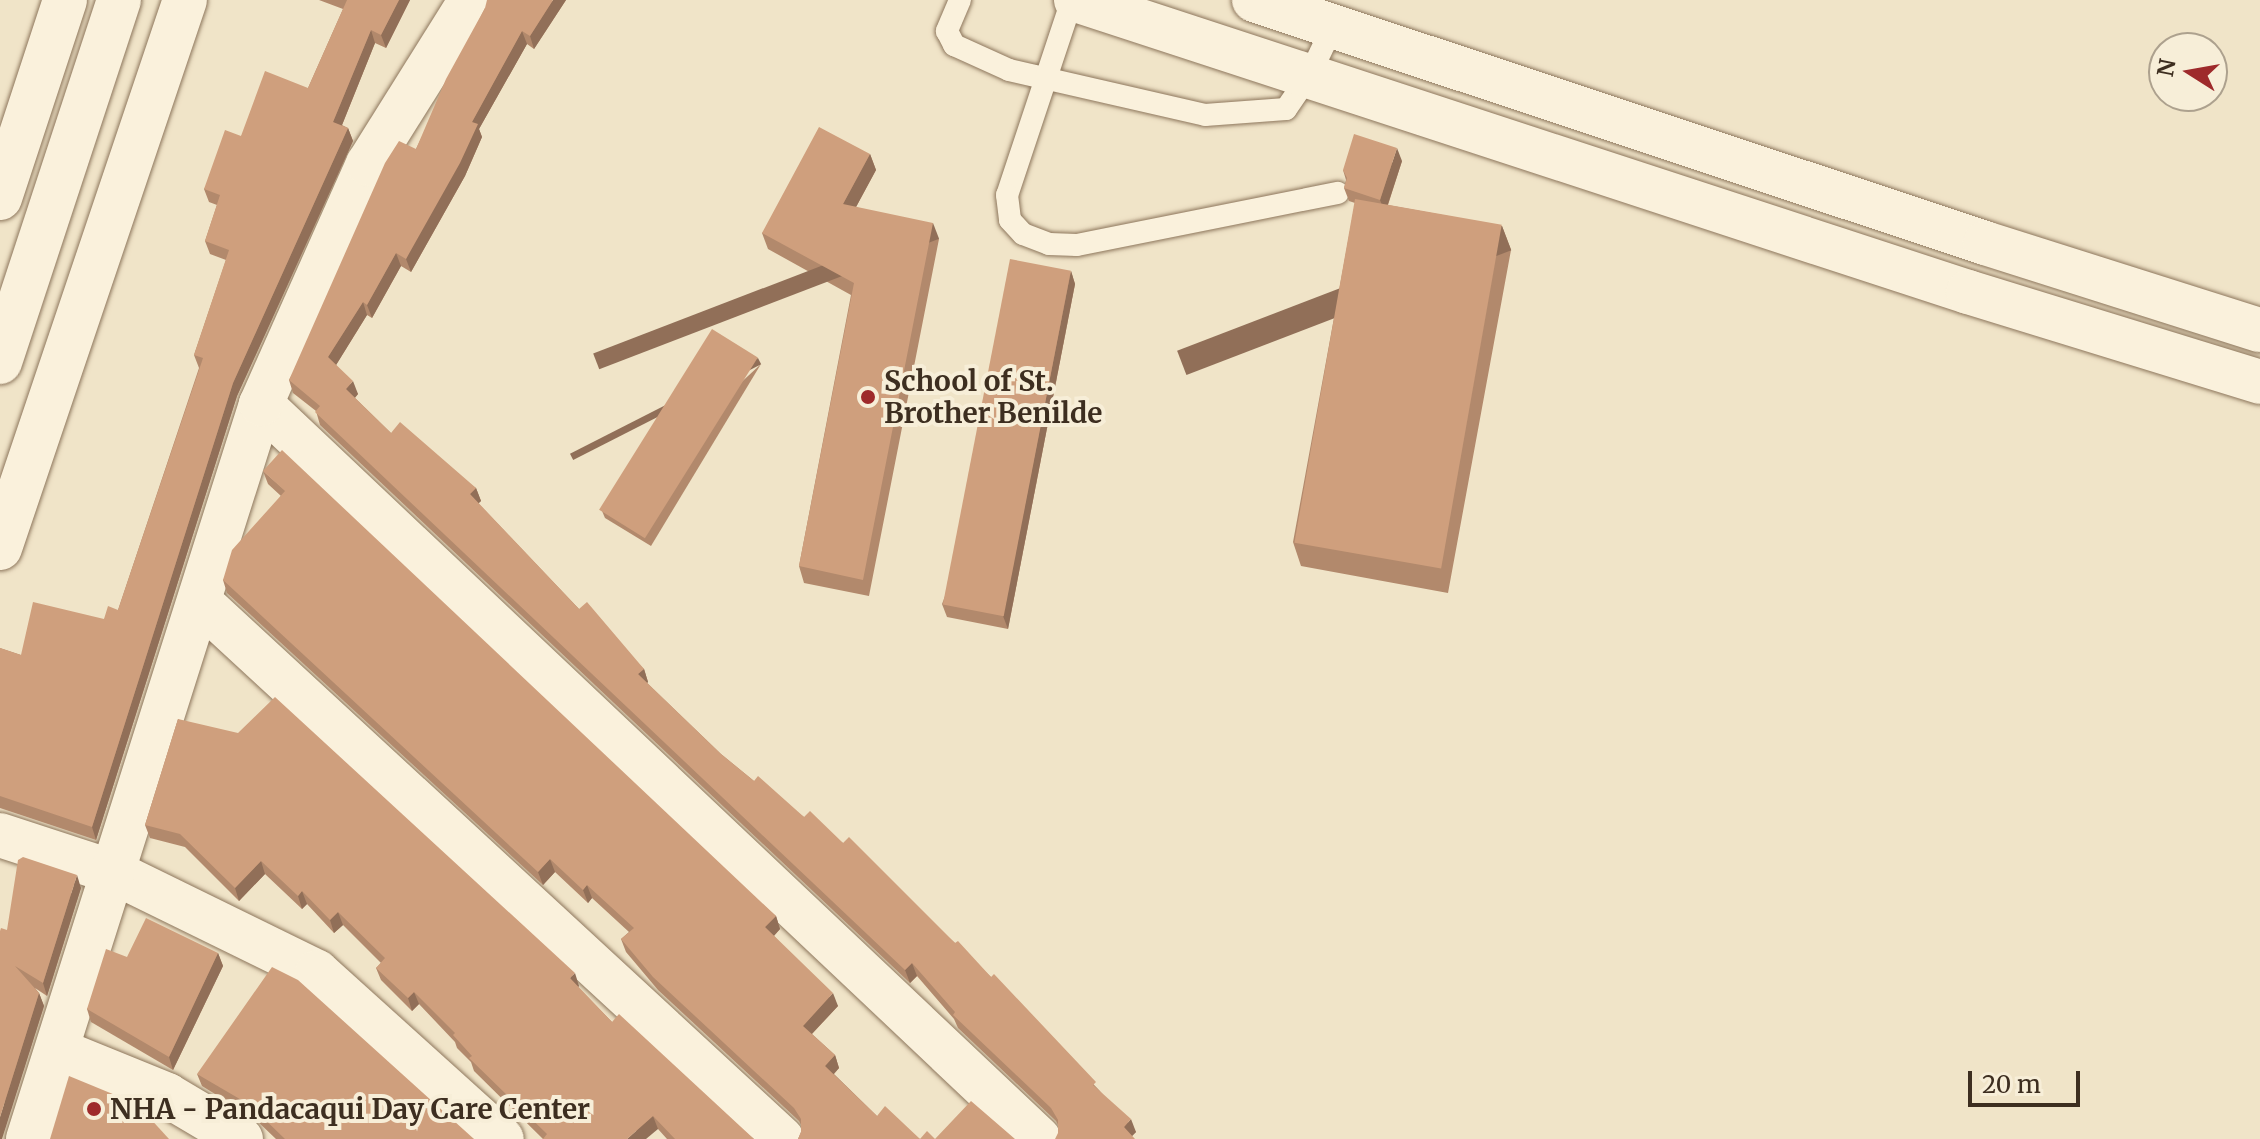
<!DOCTYPE html>
<html>
<head>
<meta charset="utf-8">
<style>
  body { margin:0 }
  #map { position:relative; width:2260px; height:1139px; overflow:hidden; background:#f0e4c8; font-family:Merriweather,serif }
  div>[style] { position:absolute }
  [style*='--x'] { left:calc(var(--x)*1px); top:calc(var(--y)*1px); width:calc(var(--w)*1px); rotate:calc(var(--a)*1deg) }
  .roads { filter:drop-shadow(0 0 2px #8d765c) drop-shadow(0 0 2px #8d765c) }
  .service>* { height:22px; margin:-11px; padding:0 11px; transform-origin:11px; border-radius:11px; background:#faf1dc }
  .minor>* { height:44px; margin:-22px; padding:0 22px; transform-origin:22px; border-radius:22px; background:#faf1dc }
  .tertiary>* { height:44px; margin:-22px; padding:0 22px; transform-origin:22px; border-radius:22px; background:#faf1dc }
  .wall>* { inset:0; background:#b2896c }
  .shaded-wall>* { inset:0; background:#916f58; transform-origin:0 0 }
  .building>* { inset:0; background:#cf9f7d; transform-origin:0 0 }
  .dots>* { width:22px; height:22px; translate:-50% -50%; box-sizing:border-box; border:4px solid #f7eed8; border-radius:50% }
  span { translate:-50% -50%; white-space:nowrap; text-align:center; line-height:1.15; -webkit-text-stroke:8px #f7eed8; paint-order:stroke }
  .poi-label { font-size:28px; color:#3d2e20; font-weight:700 }
  .left { translate:0 -50%; text-align:left }
  .north { position:absolute; left:2148px; top:32px; width:80px; height:80px; box-sizing:border-box; background:#f7eed8; border:2px solid #ada18e; border-radius:50%; rotate:281deg; font-size:22px; font-weight:700; line-height:32px; text-align:center; color:#3d2e20 }
  .north::after { content:''; display:block; margin:auto; width:28px; height:36px; background:#9e2a2b; clip-path:polygon(50% 0,100% 100%,50% 72%,0 100%) }
  .scale { position:absolute; left:1968px; top:1071px; width:112px; height:36px; box-sizing:border-box; border:4px solid #3d2e20; border-top:0; padding-left:10px; font-size:24px; line-height:28px; white-space:nowrap; color:#3d2e20; -webkit-text-stroke:6px #f7eed8; paint-order:stroke }
</style>
</head>
<body>
<div id="map">
  <div class="roads">
    <div class="service">
      <div style="--x:960;--y:0;--w:34;--a:113"></div>
      <div style="--x:947;--y:31;--w:16;--a:63"></div>
      <div style="--x:954;--y:45;--w:60;--a:24.4"></div>
      <div style="--x:1009;--y:70;--w:201;--a:12.9"></div>
      <div style="--x:1205;--y:115;--w:81;--a:-4.2"></div>
      <div style="--x:1286;--y:109;--w:42;--a:-55.6"></div>
      <div style="--x:1310;--y:74;--w:53;--a:-64.4"></div>
      <div style="--x:1072;--y:0;--w:206;--a:108.4"></div>
      <div style="--x:1007;--y:195;--w:25;--a:83"></div>
      <div style="--x:1010;--y:220;--w:19;--a:47"></div>
      <div style="--x:1023;--y:234;--w:28;--a:21"></div>
      <div style="--x:1049;--y:244;--w:28;--a:2"></div>
      <div style="--x:1077;--y:245;--w:266;--a:-11.3"></div>
    </div>
    <div class="minor">
      <div style="--x:1076;--y:0;--w:939;--a:18.13"></div>
      <div style="--x:1968;--y:292;--w:306;--a:17.1"></div>
      <div style="--x:1254;--y:0;--w:770;--a:18.39"></div>
      <div style="--x:1985;--y:243;--w:288;--a:17.6"></div>
      <div style="--x:0;--y:198;--w:208;--a:-71.8"></div>
      <div style="--x:261;--y:404;--w:1070;--a:43.37"></div>
      <div style="--x:0;--y:548;--w:578;--a:-71.35"></div>
      <div style="--x:201;--y:603;--w:790;--a:42.69"></div>
      <div style="--x:0;--y:835;--w:119;--a:18.1"></div>
      <div style="--x:113;--y:872;--w:227;--a:26.1"></div>
      <div style="--x:317;--y:972;--w:249;--a:42.1"></div>
      <div style="--x:57;--y:1050;--w:119;--a:22.2"></div>
      <div style="--x:167;--y:1095;--w:86;--a:30.7"></div>
      <div style="--x:28;--y:1139;--w:771;--a:-72.41"></div>
      <div style="--x:261;--y:404;--w:263;--a:-66"></div>
      <div style="--x:368;--y:164;--w:194;--a:-57.9"></div>
    </div>
    <div class="tertiary">
      <div style="--x:0;--y:362;--w:381;--a:-71.8"></div>
    </div>
  </div>
  <div class="wall">
    <div style="clip-path:polygon(319px 0,410px 0,386px 48px,375px 43px,342px 125px,348px 128px,353px 141px,237px 396px,96px 840px,0 808px,0 648px,21px 655px,104px 619px,118px 610px,199px 368px,194px 355px,226px 260px,210px 254px,205px 241px,217px 205px,209px 202px,204px 189px,241px 136px,308px 88px,343px 9px)"></div>
    <div style="clip-path:polygon(566px 0,534px 49px,527px 44px,479px 129px,482px 137px,465px 176px,411px 272px,401px 266px,372px 318px,367px 315px,336px 365px,358px 394px,355px 398px,391px 433px,476px 488px,481px 501px,478px 503px,579px 609px,644px 669px,648px 682px,647px 683px,721px 754px,754px 781px,804px 817px,843px 843px,955px 943px,991px 977px,1099px 1090px,1136px 1132px,1132px 1136px,1058px 1133px,1058px 1125px,1056px 1121px,958px 1028px,954px 1019px,917px 976px,910px 983px,320px 425px,316px 411px,293px 393px,289px 380px,416px 149px,485px 8px)"></div>
    <div style="clip-path:polygon(870px 154px,876px 170px,856px 207px,939px 239px,869px 596px,804px 583px,799px 566px,851px 295px,768px 249px,762px 233px)"></div>
    <div style="clip-path:polygon(1402px 161px,1388px 205px,1502px 226px,1511px 250px,1448px 593px,1301px 566px,1293px 542px,1355px 203px,1349px 201px,1344px 188px,1346px 180px,1343px 170px)"></div>
    <div style="clip-path:polygon(1071px 271px,1075px 284px,1008px 629px,947px 617px,942px 604px)"></div>
    <div style="clip-path:polygon(761px 364px,651px 546px,605px 518px,602px 511px)"></div>
    <div style="clip-path:polygon(263px 471px,776px 916px,780px 929px,774px 936px,838px 1006px,812px 1034px,835px 1055px,839px 1068px,834px 1074px,877px 1116px,920px 1139px,935px 1139px,798px 1139px,801px 1132px,801px 1125px,799px 1121px,658px 990px,626px 952px,621px 939px,629px 932px,592px 898px,588px 903px,555px 872px,543px 885px,227px 593px,223px 580px,281px 496px,268px 484px)"></div>
    <div style="clip-path:polygon(178px 719px,579px 986px,578px 987px,612px 1022px,754px 1139px,667px 1139px,658px 1129px,543px 1139px,474px 1071px,471px 1062px,457px 1048px,455px 1042px,419px 1004px,412px 1011px,381px 980px,376px 968px,381px 963px,343px 925px,334px 933px,307px 904px,302px 909px,265px 874px,239px 901px,185px 847px,150px 838px,145px 825px)"></div>
    <div style="clip-path:polygon(81px 888px,47px 996px,35px 988px,39px 993px,44px 1006px,4px 1131px,7px 930px)"></div>
    <div style="clip-path:polygon(218px 953px,223px 966px,173px 1070px,91px 1022px,87px 1009px,127px 957px)"></div>
    <div style="clip-path:polygon(197px 1074px,474px 1139px,276px 1139px,254px 1118px,202px 1086px)"></div>
  </div>
  <div class="shaded-wall">
    <div style="clip-path:polygon(399px 0,410px 0,386px 48px,381px 35px)"></div>
    <div style="clip-path:polygon(553px 0,566px 0,534px 49px,530px 36px)"></div>
    <div style="clip-path:polygon(371px 30px,375px 43px,338px 135px,333px 122px)"></div>
    <div style="clip-path:polygon(522px 31px,527px 44px,479px 129px,482px 137px,465px 176px,411px 272px,406px 259px,472px 122px)"></div>
    <div style="clip-path:polygon(348px 128px,353px 141px,237px 396px,96px 840px,92px 827px,233px 383px)"></div>
    <div style="clip-path:polygon(1397px 148px,1402px 161px,1385px 213px,1380px 200px)"></div>
    <div style="clip-path:polygon(870px 154px,876px 170px,849px 220px,843px 204px)"></div>
    <div style="left:933px;top:223px;width:17px;height:364px;rotate:69deg"></div>
    <div style="left:1502px;top:226px;width:26px;height:348px;rotate:69deg"></div>
    <div style="clip-path:polygon(396px 253px,401px 266px,372px 318px,367px 305px)"></div>
    <div style="clip-path:polygon(1071px 271px,1075px 284px,1008px 629px,1003px 616px)"></div>
    <div style="clip-path:polygon(363px 302px,367px 315px,333px 370px,328px 357px)"></div>
    <div style="left:758px;top:358px;width:7px;height:211px;rotate:63deg"></div>
    <div style="clip-path:polygon(353px 381px,358px 394px,351px 402px,346px 389px)"></div>
    <div style="clip-path:polygon(476px 488px,481px 501px,475px 507px,470px 494px)"></div>
    <div style="clip-path:polygon(644px 669px,648px 682px,643px 687px,638px 674px)"></div>
    <div style="clip-path:polygon(550px 859px,555px 872px,543px 885px,538px 872px)"></div>
    <div style="clip-path:polygon(261px 861px,265px 874px,239px 901px,235px 888px)"></div>
    <div style="clip-path:polygon(77px 875px,81px 888px,47px 996px,43px 983px)"></div>
    <div style="clip-path:polygon(587px 885px,592px 898px,588px 903px,583px 890px)"></div>
    <div style="clip-path:polygon(302px 891px,307px 904px,302px 909px,298px 896px)"></div>
    <div style="clip-path:polygon(338px 912px,343px 925px,334px 933px,330px 920px)"></div>
    <div style="clip-path:polygon(776px 916px,780px 929px,770px 940px,765px 927px)"></div>
    <div style="clip-path:polygon(218px 953px,223px 966px,173px 1070px,169px 1057px)"></div>
    <div style="clip-path:polygon(912px 963px,917px 976px,910px 983px,905px 970px)"></div>
    <div style="clip-path:polygon(575px 973px,579px 986px,574px 991px,570px 978px)"></div>
    <div style="clip-path:polygon(414px 992px,419px 1004px,412px 1011px,408px 998px)"></div>
    <div style="clip-path:polygon(39px 993px,44px 1006px,2px 1139px,0 1139px,0 1117px)"></div>
    <div style="clip-path:polygon(833px 993px,838px 1006px,807px 1039px,803px 1026px)"></div>
    <div style="clip-path:polygon(835px 1055px,839px 1068px,830px 1078px,825px 1066px)"></div>
    <div style="clip-path:polygon(653px 1116px,658px 1129px,646px 1139px,627px 1139px)"></div>
    <div style="clip-path:polygon(1131px 1119px,1136px 1132px,1129px 1139px,1124px 1127px)"></div>
  </div>
  <div class="building">
    <div style="clip-path:polygon(347px 0,399px 0,381px 35px,371px 30px,333px 122px,348px 128px,233px 383px,92px 827px,0 796px,0 648px,21px 655px,33px 602px,104px 619px,108px 606px,118px 610px,203px 358px,194px 355px,229px 250px,205px 241px,220px 195px,204px 189px,225px 130px,241px 136px,265px 71px,308px 88px)"></div>
    <div style="clip-path:polygon(487px 0,553px 0,530px 36px,522px 31px,472px 122px,478px 124px,460px 163px,406px 259px,396px 253px,367px 305px,363px 302px,328px 357px,353px 381px,346px 389px,391px 433px,400px 422px,476px 488px,470px 494px,579px 609px,587px 602px,644px 669px,638px 674px,721px 754px,754px 781px,758px 776px,804px 817px,810px 811px,843px 843px,849px 837px,955px 943px,958px 941px,991px 977px,994px 974px,1096px 1082px,1093px 1085px,1131px 1119px,1124px 1127px,1135px 1139px,1055px 1139px,1058px 1133px,1058px 1120px,1051px 1108px,953px 1015px,955px 1012px,912px 963px,905px 970px,315px 412px,320px 406px,289px 380px,385px 163px,399px 141px,416px 149px,446px 79px,485px 8px)"></div>
    <div style="clip-path:polygon(819px 127px,870px 154px,843px 204px,933px 223px,863px 580px,799px 566px,854px 283px,762px 233px)"></div>
    <div style="clip-path:polygon(1354px 134px,1397px 148px,1380px 200px,1344px 188px,1347px 178px,1343px 170px)"></div>
    <div style="left:1355px;top:199px;width:149px;height:349px;rotate:10deg"></div>
    <div style="left:1010px;top:259px;width:62px;height:352px;rotate:11deg"></div>
    <div style="left:712px;top:329px;width:54px;height:213px;rotate:32deg"></div>
    <div style="clip-path:polygon(282px 450px,776px 916px,765px 927px,833px 993px,803px 1026px,835px 1055px,825px 1066px,877px 1116px,885px 1106px,920px 1139px,927px 1131px,935px 1139px,971px 1101px,1015px 1139px,798px 1139px,801px 1132px,801px 1119px,794px 1108px,653px 977px,621px 939px,634px 928px,587px 885px,583px 890px,550px 859px,538px 872px,223px 580px,232px 550px,285px 491px,263px 471px)"></div>
    <div style="clip-path:polygon(275px 697px,575px 973px,570px 978px,612px 1022px,619px 1014px,754px 1139px,675px 1139px,653px 1116px,627px 1139px,543px 1139px,547px 1134px,469px 1058px,472px 1056px,453px 1035px,455px 1033px,414px 992px,408px 998px,376px 968px,385px 958px,338px 912px,330px 920px,302px 891px,298px 896px,261px 861px,235px 888px,180px 834px,145px 825px,178px 719px,238px 733px)"></div>
    <div style="clip-path:polygon(23px 857px,77px 875px,43px 983px,15px 966px,39px 993px,0 1117px,0 931px,1px 928px,7px 930px,18px 860px)"></div>
    <div style="clip-path:polygon(146px 918px,218px 953px,169px 1057px,87px 1009px,106px 949px,127px 957px)"></div>
    <div style="clip-path:polygon(272px 967px,298px 980px,474px 1139px,285px 1139px,250px 1105px,197px 1074px)"></div>
    <div style="clip-path:polygon(69px 1076px,137px 1104px,169px 1139px,50px 1139px)"></div>
  </div>
  <div class="dots">
    <div style="left:868px;top:397px;background:#9e2a2b"></div>
    <div style="left:94px;top:1109px;background:#9e2a2b"></div>
  </div>
  <div class="poi-label">
    <span class="left" style="left:884px;top:397px">School of St.<br>Brother Benilde</span>
    <span class="left" style="left:110px;top:1109px">NHA - Pandacaqui Day Care Center</span>
  </div>
  <div class="north">N</div>
  <div class="scale">20 m</div>
</div>
</body>
</html>
